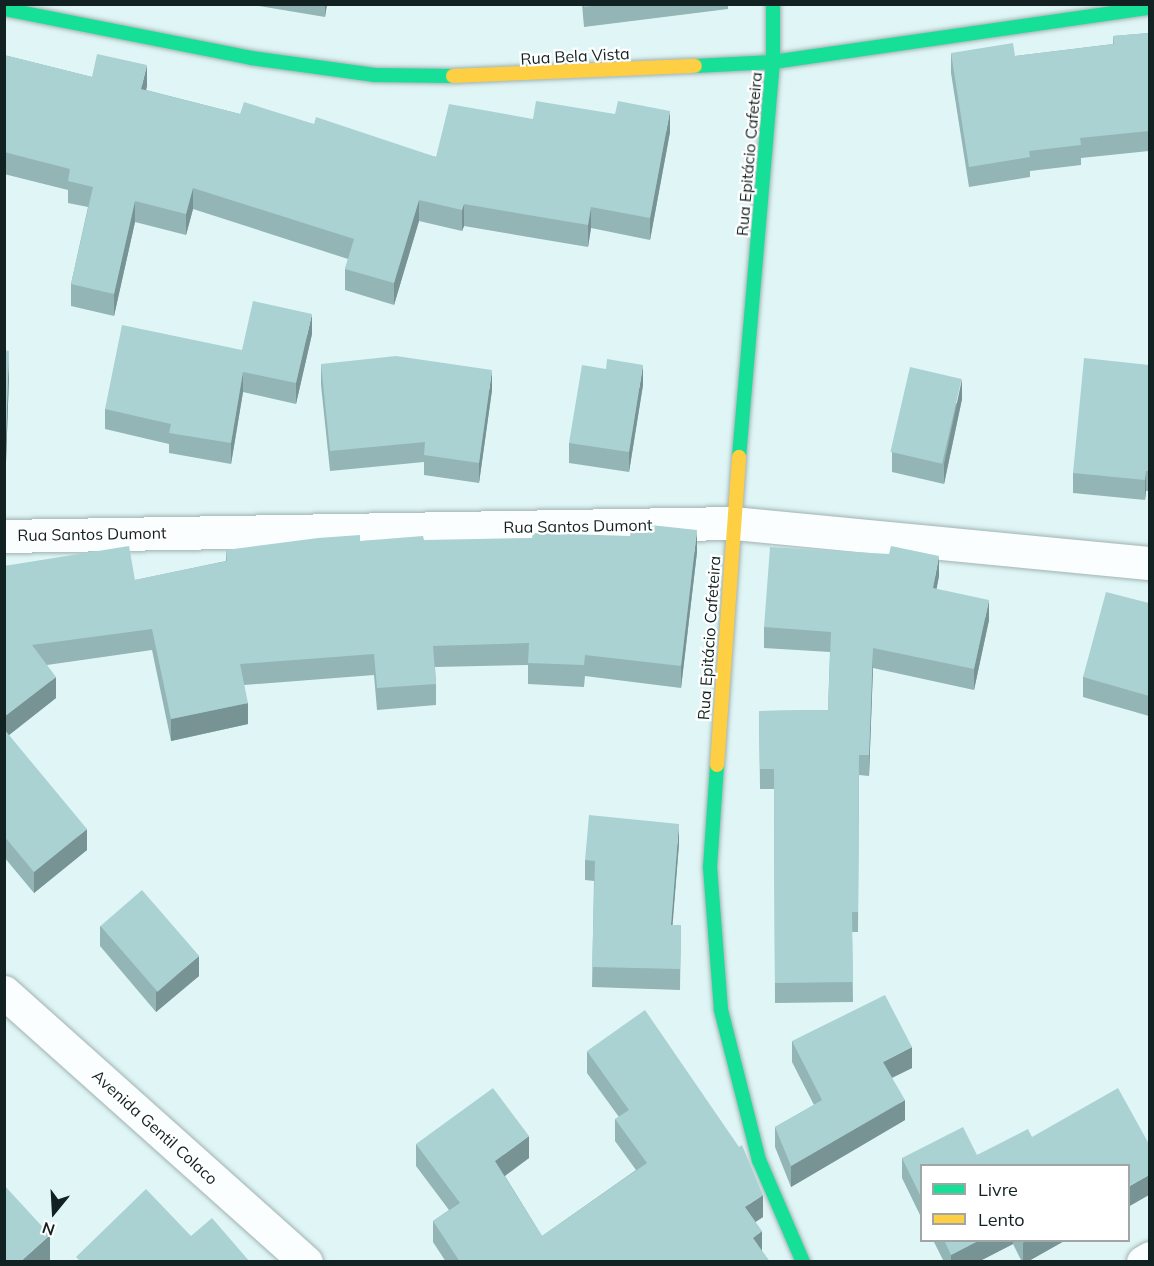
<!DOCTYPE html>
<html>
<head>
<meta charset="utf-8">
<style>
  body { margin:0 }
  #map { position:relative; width:1154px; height:1266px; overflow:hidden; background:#e0f6f6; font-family:Mulish,sans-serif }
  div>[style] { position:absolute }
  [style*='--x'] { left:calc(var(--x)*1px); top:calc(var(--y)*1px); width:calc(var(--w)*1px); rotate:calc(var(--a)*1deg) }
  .roads { filter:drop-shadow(0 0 2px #a1b2b2) drop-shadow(0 0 2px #a1b2b2) }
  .street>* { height:33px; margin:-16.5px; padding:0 16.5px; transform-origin:16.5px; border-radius:16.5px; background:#fafefe }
  .fast>* { height:14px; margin:-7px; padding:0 7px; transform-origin:7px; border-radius:7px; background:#16e098 }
  .slow>* { height:14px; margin:-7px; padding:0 7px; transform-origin:7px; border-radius:7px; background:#ffcf43 }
  .wall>* { inset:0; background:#93b5b5 }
  .shaded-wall>* { inset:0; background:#789394 }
  .building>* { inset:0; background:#abd2d3; transform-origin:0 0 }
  span { translate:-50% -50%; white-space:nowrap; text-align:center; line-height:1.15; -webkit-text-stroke:4.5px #fff; paint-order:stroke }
  .street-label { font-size:16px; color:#122121 }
  .frame { position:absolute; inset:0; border:6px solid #122121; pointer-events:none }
  .legend { position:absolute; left:920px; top:1164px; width:210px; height:78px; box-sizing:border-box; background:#fff; border:2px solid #a0a6a6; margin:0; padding:8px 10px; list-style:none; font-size:18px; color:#122121 }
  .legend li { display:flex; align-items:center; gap:12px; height:30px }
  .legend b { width:30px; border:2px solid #a0a6a6 }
  .north { position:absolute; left:24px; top:1182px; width:60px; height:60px; -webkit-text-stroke:4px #fff; paint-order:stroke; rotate:198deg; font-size:16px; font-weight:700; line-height:24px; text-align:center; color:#122121 }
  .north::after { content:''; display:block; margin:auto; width:21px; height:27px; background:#122121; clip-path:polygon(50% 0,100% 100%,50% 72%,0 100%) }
</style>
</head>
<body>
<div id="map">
  <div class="roads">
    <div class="street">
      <div style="--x:4;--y:536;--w:729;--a:-1.02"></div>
      <div style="--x:733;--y:523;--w:419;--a:5.5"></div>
      <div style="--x:4;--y:992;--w:405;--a:41.8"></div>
      <div style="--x:1143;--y:1262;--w:8;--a:-30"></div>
    </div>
    <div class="fast">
      <div style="--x:4;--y:9;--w:252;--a:11.2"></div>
      <div style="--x:251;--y:58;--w:125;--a:7.8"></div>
      <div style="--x:375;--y:75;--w:78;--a:0.7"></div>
      <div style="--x:695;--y:66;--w:78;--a:-2.9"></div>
      <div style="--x:773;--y:62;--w:381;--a:-8.2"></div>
      <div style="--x:739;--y:457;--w:396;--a:-85.1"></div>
      <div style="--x:773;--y:62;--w:58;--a:-90"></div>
      <div style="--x:717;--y:765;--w:102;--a:93.9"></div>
      <div style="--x:710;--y:867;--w:143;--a:85.6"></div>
      <div style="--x:721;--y:1010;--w:155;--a:75.8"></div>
      <div style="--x:759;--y:1160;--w:111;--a:66.7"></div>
    </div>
    <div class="slow">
      <div style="--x:453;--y:76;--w:242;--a:-2.4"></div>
      <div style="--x:717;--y:765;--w:309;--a:-85.9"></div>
    </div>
  </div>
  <div class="wall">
    <div style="clip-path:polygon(247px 4px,327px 4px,325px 17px)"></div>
    <div style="clip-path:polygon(582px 4px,728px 4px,728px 9px,584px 27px)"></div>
    <div style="clip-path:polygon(1149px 33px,1149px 151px,1081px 158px,1081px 165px,1030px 171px,1030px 177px,969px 187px,951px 73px,951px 53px,1015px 56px,1113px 44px,1113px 36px)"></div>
    <div style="clip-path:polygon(4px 55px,92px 77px,147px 86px,146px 90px,240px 114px,314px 124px,436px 157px,533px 119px,670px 132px,650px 240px,591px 228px,588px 247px,464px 226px,462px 231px,419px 221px,394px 305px,345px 290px,345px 269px,348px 259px,193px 209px,186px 235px,135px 222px,114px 316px,71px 306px,71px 284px,88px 207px,68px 203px,68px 190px,4px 174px)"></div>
    <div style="clip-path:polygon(312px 334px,296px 404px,243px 392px,231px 464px,169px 453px,169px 444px,105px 429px,105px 409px,242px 350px)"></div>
    <div style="clip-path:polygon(4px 350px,9px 376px,6px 462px,4px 462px)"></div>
    <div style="clip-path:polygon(321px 364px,492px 390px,479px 483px,424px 475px,424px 462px,330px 471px,321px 385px)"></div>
    <div style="clip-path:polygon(1149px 365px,1149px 491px,1146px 491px,1145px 500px,1073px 493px,1073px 473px)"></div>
    <div style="clip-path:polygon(643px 385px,629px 472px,569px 463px,569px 443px)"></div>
    <div style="clip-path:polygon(962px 399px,944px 484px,892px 472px,892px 452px)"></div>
    <div style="clip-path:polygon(424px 540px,697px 552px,681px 688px,585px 676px,584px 687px,528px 684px,528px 665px,435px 667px,436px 684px,436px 705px,377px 710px,374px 675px,244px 685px,248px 724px,171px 741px,152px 650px,47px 665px,56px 698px,9px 735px,87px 850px,34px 893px,4px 857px,4px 566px,135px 580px,226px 561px,226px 550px,360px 541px)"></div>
    <div style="clip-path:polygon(939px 576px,936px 589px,989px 620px,974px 690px,873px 668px,869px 776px,859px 775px,858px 932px,852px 932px,853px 1002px,775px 1003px,774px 789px,760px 789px,759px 711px,828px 710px,830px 652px,764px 648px,764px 627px)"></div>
    <div style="clip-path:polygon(1149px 603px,1149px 716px,1083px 697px,1083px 677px)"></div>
    <div style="clip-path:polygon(679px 844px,672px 925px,681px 925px,680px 990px,592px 987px,594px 881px,585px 880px,585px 860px)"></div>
    <div style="clip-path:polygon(100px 926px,199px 976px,156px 1012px,100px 946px)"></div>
    <div style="clip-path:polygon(792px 1041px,912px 1068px,892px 1078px,905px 1120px,791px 1187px,775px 1147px,775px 1127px,814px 1105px,792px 1062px)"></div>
    <div style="clip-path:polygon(587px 1051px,763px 1217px,755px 1222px,762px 1251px,770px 1262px,446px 1262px,433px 1242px,433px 1221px,449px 1210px,416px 1166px,416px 1144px,529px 1158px,505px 1176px,542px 1236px,636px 1170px,615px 1141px,615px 1119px,619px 1117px,587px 1073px)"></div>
    <div style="clip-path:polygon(1032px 1137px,1128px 1207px,921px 1166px,921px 1217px,902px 1178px,902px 1158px,977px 1155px)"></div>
    <div style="clip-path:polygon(933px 1240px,1066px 1240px,1027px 1262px,1022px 1262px,1013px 1244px,978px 1262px,944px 1262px)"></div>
  </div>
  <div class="shaded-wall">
    <div style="clip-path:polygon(325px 4px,327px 4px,325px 17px)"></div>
    <div style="clip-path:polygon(147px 65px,147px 86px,141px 111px,141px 89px)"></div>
    <div style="clip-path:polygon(670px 111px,670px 132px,650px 240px,650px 218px)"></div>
    <div style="clip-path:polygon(193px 188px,193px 209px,186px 235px,186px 214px)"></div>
    <div style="clip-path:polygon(419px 200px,419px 221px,394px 305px,394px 283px)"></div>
    <div style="clip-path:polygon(135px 201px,135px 222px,114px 316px,114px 294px)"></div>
    <div style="clip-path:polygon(464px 204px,464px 226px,462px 231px,462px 210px)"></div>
    <div style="clip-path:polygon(591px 207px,591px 228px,588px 247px,588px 225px)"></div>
    <div style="clip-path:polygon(312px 314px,312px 334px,296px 404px,296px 383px)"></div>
    <div style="clip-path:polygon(9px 351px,9px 376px,6px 462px,6px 436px)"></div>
    <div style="clip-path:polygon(643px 365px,643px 385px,629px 472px,629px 452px)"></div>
    <div style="clip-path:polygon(492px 370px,492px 390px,479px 483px,479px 463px)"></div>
    <div style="clip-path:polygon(243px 372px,243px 392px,231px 464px,231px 443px)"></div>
    <div style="clip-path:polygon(962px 379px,962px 399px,944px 484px,944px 464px)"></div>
    <div style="clip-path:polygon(1146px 471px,1146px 491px,1145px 500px,1145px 480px)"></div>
    <div style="clip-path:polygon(697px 530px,697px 552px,681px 688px,681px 666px)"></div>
    <div style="clip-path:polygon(939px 556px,939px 576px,933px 608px,933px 588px)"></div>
    <div style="clip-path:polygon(989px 600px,989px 620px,974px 690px,974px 669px)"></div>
    <div style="clip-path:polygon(873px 648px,873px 668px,869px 776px,869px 755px)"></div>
    <div style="clip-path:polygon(56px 677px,56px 698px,4px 739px,4px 717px)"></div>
    <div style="clip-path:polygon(248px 703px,248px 724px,171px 741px,171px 719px)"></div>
    <div style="clip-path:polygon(679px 824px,679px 844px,671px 945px,671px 925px)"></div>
    <div style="clip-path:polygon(87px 829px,87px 850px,34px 893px,34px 872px)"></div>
    <div style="clip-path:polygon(199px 956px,199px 976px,156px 1012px,156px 992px)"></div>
    <div style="clip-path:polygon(912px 1047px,912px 1068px,883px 1082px,883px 1062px)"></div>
    <div style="clip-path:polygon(905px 1100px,905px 1120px,791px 1187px,791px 1166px)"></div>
    <div style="clip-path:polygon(529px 1136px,529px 1158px,495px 1183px,495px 1161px)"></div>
    <div style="clip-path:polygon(1149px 1175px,1149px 1195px,1128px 1207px,1128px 1187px)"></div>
    <div style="clip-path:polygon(763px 1195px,763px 1217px,745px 1229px,745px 1207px)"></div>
    <div style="clip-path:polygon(762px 1231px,762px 1253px,753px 1238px)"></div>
    <div style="clip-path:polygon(50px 1235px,50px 1262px,20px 1262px)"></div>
    <div style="clip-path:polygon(980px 1240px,1013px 1240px,1013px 1244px,978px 1262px,951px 1262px,951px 1255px)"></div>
    <div style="clip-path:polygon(1029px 1240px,1066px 1240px,1027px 1262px,1023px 1262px,1023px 1243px)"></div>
  </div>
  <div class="building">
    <div style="clip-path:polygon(584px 4px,606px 4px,584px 7px)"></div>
    <div style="clip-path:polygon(1149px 33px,1149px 131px,1080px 138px,1081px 145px,1029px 151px,1030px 157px,969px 167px,951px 53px,1013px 43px,1015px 56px,1114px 44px,1113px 36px)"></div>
    <div style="clip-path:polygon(97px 54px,147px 65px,141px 89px,240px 114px,244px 102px,314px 124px,316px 117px,436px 157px,449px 104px,533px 119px,536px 101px,615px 114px,618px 101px,670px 111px,650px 218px,591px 207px,588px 225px,464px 204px,462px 210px,419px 200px,394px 283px,345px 269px,354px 239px,193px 188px,186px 214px,135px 201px,114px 294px,71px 284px,93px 187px,68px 181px,70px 169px,4px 152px,4px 55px,92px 77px)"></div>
    <div style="clip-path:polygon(253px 301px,312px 314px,296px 383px,243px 372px,231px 443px,169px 433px,171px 424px,105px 409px,122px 325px,242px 350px)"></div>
    <div style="clip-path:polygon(4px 350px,9px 351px,6px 436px,4px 436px)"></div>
    <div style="clip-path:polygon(396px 356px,492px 370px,479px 463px,424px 455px,425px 442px,330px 451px,321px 364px)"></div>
    <div style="clip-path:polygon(1084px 358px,1149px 365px,1149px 471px,1146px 471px,1145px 480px,1073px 473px)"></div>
    <div style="clip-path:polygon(607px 359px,643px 365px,629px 452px,569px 443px,582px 365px,606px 369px)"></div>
    <div style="left:910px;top:367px;width:53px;height:87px;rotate:13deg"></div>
    <div style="clip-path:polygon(632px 523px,697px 530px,681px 666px,585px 655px,584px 665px,528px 663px,529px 643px,433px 646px,436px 684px,377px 688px,374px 654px,240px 664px,248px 703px,171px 719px,152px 629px,32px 645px,56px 677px,4px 717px,4px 566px,129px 546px,135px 580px,227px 561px,226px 550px,318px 538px,360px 535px,360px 541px,423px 536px,424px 540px,532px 538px,533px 533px,630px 536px)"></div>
    <div style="clip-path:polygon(891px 546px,939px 556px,933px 588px,989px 600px,974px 669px,873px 648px,869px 755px,859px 755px,858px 912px,852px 912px,853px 982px,775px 983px,774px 769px,760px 769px,759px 711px,828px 710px,831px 632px,764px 627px,770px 547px,889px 554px)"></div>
    <div style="clip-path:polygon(1106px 592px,1149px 603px,1149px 696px,1083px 677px)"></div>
    <div style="clip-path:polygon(4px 729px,87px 829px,34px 872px,4px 836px)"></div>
    <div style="clip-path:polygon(589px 815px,679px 824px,671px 925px,681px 925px,680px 969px,592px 967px,595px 861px,585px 860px)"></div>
    <div style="left:142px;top:890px;width:87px;height:55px;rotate:49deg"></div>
    <div style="clip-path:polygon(885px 995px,912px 1047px,883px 1062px,905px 1100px,791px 1166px,775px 1127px,822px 1100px,792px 1041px)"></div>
    <div style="clip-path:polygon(645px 1010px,739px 1147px,742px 1145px,763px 1195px,745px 1207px,762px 1231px,753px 1238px,770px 1262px,460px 1262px,433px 1221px,460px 1203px,416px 1144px,493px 1088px,529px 1136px,495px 1161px,542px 1236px,647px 1163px,615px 1119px,629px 1110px,587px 1051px)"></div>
    <div style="clip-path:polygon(1118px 1088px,1149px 1144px,1149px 1175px,1128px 1187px,1128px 1166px,921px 1166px,921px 1197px,902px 1158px,963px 1127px,977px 1155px,1028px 1129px,1032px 1137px)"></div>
    <div style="clip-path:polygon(4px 1185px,50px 1235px,20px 1262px,4px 1262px)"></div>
    <div style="clip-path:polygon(146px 1189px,191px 1236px,212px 1218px,250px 1262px,81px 1262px,76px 1257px)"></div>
    <div style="clip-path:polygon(944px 1240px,980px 1240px,951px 1255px)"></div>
  </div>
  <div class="street-label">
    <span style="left:575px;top:56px;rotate:-3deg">Rua Bela Vista</span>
    <span style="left:749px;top:154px;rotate:-85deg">Rua Epitácio Cafeteira</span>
    <span style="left:578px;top:526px;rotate:-1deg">Rua Santos Dumont</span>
    <span style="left:92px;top:534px;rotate:-1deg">Rua Santos Dumont</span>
    <span style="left:709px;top:638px;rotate:-86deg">Rua Epitácio Cafeteira</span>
    <span style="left:155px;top:1127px;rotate:42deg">Avenida Gentil Colaco</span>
  </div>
  <div class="frame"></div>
  <ul class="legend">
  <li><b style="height:8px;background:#16e098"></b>Livre</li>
  <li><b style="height:8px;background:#ffcf43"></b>Lento</li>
  </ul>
  <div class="north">N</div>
</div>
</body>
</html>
